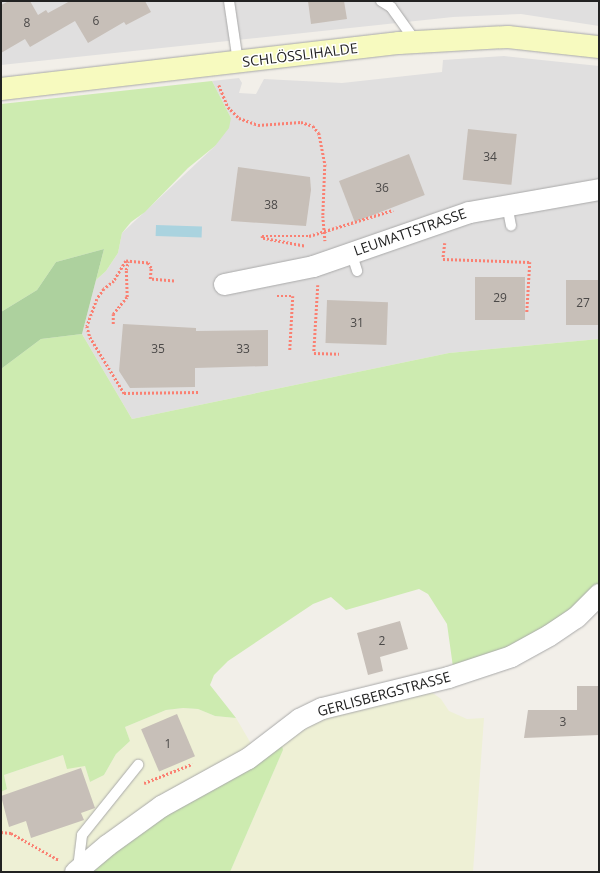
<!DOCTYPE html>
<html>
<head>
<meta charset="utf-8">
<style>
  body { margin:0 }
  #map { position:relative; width:600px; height:873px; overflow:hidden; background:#f2efe9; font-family:"Open Sans",sans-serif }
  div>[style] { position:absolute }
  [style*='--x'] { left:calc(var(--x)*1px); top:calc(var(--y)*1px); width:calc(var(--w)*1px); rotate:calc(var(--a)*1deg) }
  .residential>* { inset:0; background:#e0dfdf }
  .farmland>* { inset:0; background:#eef0d5 }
  .grass>* { inset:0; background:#cdebb0 }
  .forest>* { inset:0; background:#add19e }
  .water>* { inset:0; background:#aad3df; transform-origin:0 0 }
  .building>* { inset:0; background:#c7bfb8; transform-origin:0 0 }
  .path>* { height:2.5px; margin-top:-1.25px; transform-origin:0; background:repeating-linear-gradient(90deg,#fa8072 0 2px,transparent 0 4px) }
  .roads { filter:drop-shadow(0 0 1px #a9a9a9) drop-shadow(0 0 1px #a9a9a9) }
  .service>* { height:10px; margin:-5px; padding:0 5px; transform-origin:5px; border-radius:5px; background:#fff }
  .minor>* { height:21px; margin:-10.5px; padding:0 10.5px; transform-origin:10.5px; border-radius:10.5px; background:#fff }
  .secondary>* { height:22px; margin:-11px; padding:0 11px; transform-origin:11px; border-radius:11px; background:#f7fabf }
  span { translate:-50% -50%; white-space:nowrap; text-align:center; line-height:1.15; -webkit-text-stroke:3px #fff; paint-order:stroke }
  .number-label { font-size:12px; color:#4b4948 }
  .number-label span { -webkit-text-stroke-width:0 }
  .street-label { font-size:14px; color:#222 }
  .frame { position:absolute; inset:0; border:2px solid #222; pointer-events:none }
</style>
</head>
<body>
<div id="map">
  <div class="residential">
    <div style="clip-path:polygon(1px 1px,599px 1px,599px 26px,521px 14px,453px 17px,1px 65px)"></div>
    <div style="clip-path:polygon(504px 56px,599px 66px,599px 339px,449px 353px,132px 419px,82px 334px,96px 280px,106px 271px,118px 253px,122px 233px,215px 146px,231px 118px,212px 81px,239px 78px,242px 83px,239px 93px,256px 94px,264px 79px,342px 83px,442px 72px,443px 60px)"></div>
  </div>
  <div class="farmland">
    <div style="clip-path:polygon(426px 688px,441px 699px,449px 711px,467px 719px,484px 718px,473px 872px,230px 872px,283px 750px,281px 740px,313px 719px)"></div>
    <div style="clip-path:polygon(183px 708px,198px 709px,215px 716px,236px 718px,253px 747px,66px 872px,1px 872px,1px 792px,7px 789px,4px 775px,63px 755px,85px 766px,90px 782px,104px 775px,116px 754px,130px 741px,125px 727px,166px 710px)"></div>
  </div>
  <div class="grass">
    <div style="clip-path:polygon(212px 81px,231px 118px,229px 128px,215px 146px,188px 168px,145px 212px,131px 222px,122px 233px,118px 253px,106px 271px,96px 280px,104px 249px,56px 262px,37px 290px,1px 312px,1px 104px)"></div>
    <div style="clip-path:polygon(82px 334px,132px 419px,449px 353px,599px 339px,599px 584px,583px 599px,528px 640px,453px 667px,447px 624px,428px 594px,419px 589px,346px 610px,331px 597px,313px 604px,228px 661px,214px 675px,210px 685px,236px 718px,215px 716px,198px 709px,183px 708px,166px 710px,125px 727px,130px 741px,116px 754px,104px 775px,90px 782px,85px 766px,67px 769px,63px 755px,4px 775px,7px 789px,1px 792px,1px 369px,41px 339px)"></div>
    <div style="clip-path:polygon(281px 740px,283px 750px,230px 872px,84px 872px,131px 835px)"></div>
  </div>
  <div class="forest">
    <div style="clip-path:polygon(104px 249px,82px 334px,41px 339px,1px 369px,1px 312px,37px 290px,56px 262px)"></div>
  </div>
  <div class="water">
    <div style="left:156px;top:225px;width:46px;height:11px;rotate:2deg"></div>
  </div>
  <div class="building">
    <div style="clip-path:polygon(9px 1px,30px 1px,38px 15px,46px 10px,48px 13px,70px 1px,145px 1px,151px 12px,126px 25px,124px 22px,88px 43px,75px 21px,30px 47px,25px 39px,1px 53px,1px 5px)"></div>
    <div style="clip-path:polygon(308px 1px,344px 1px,347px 19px,311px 24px)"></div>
    <div style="left:468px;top:129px;width:49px;height:51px;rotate:6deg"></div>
    <div style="left:409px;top:154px;width:44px;height:75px;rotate:69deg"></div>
    <div style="clip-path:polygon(238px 167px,310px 177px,311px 190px,306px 226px,231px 221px)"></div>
    <div style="left:475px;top:277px;width:50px;height:43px"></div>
    <div style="left:599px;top:280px;width:45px;height:33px;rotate:90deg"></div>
    <div style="left:327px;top:300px;width:61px;height:43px;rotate:2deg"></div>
    <div style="clip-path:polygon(123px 324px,196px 328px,196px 331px,268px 330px,268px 366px,195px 368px,195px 387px,130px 388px,119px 371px)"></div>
    <div style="clip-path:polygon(400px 621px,408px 649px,380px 657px,383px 671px,368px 675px,357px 633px)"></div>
    <div style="clip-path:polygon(577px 686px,599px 686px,599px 735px,524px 738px,528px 710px,577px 710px)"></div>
    <div style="left:177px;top:714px;width:46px;height:39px;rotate:67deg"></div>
    <div style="clip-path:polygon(81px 768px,95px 808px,81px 813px,84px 820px,31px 838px,26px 821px,9px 827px,1px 796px)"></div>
  </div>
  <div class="path">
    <div style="--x:219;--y:85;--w:24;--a:68"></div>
    <div style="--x:228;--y:107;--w:16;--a:45"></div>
    <div style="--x:239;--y:118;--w:20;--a:20"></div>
    <div style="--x:258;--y:125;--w:43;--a:-4"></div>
    <div style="--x:301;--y:122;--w:13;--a:18"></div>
    <div style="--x:313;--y:126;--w:9;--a:49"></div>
    <div style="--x:319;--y:133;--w:33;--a:79"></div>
    <div style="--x:325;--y:165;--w:51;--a:92.2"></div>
    <div style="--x:323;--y:216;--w:25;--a:85"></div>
    <div style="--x:445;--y:243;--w:16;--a:97"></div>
    <div style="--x:443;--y:259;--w:87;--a:2"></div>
    <div style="--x:530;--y:262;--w:50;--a:93.4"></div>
    <div style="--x:304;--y:246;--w:43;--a:-169.2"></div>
    <div style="--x:262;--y:238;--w:2;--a:-90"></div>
    <div style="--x:262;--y:236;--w:47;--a:0"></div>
    <div style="--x:309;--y:236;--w:88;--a:-17.2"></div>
    <div style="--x:174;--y:281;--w:24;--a:-175"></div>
    <div style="--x:150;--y:279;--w:11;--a:-85"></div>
    <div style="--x:151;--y:268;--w:6;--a:-121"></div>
    <div style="--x:148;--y:263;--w:22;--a:-175"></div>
    <div style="--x:126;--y:261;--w:23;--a:121"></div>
    <div style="--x:114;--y:281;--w:13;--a:141"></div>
    <div style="--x:104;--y:289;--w:12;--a:125"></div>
    <div style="--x:97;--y:299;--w:29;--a:110"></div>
    <div style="--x:87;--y:326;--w:11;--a:75"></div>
    <div style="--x:90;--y:337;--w:66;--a:58.7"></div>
    <div style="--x:124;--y:393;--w:75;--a:-0.8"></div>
    <div style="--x:318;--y:285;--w:68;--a:93.4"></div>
    <div style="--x:314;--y:353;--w:25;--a:2"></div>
    <div style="--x:277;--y:296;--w:16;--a:0"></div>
    <div style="--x:293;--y:296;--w:54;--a:93.2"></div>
    <div style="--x:113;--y:324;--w:10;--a:-90"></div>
    <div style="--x:113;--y:314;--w:22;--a:-51"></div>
    <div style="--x:127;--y:297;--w:27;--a:-92"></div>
    <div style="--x:126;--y:270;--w:9;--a:-77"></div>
    <div style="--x:144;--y:783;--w:52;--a:-21.6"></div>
    <div style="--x:1;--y:832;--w:10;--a:6"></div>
    <div style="--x:11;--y:833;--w:55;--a:29.4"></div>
  </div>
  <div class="roads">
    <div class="service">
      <div style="--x:229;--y:1;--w:62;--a:81.6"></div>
      <div style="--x:381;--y:1;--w:12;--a:31"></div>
      <div style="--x:391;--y:7;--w:43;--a:54.5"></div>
      <div style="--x:507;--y:205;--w:21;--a:79"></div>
      <div style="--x:351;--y:252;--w:20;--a:72"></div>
      <div style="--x:78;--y:868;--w:33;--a:-83"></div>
      <div style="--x:82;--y:835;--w:90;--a:-51.3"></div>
    </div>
    <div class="minor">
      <div style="--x:224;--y:284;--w:91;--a:-11.4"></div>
      <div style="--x:313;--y:266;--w:165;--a:-19.1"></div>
      <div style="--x:469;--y:212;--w:132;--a:-10"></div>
      <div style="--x:75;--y:872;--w:42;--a:-40.2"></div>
      <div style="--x:107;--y:845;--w:67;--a:-35.8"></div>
      <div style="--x:161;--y:806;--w:99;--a:-28.9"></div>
      <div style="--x:248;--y:758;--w:64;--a:-37.4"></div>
      <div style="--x:299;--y:719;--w:25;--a:-26"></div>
      <div style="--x:322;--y:708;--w:130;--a:-13.8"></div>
      <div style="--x:448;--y:677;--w:66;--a:-18.4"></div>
      <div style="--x:511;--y:656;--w:43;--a:-28.9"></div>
      <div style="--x:549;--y:635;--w:32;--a:-34"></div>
      <div style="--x:576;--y:617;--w:33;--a:-45"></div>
    </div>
    <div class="secondary">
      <div style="--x:1;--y:89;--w:401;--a:-6.6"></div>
      <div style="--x:399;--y:43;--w:109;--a:-3.2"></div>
      <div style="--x:508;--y:37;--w:92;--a:6.3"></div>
    </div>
  </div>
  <div class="number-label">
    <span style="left:96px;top:21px">6</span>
    <span style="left:27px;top:23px">8</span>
    <span style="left:490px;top:157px">34</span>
    <span style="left:382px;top:188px">36</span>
    <span style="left:271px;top:205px">38</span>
    <span style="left:500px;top:298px">29</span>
    <span style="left:583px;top:303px">27</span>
    <span style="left:357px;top:323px">31</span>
    <span style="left:158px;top:349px">35</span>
    <span style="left:243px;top:349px">33</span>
    <span style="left:382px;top:641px">2</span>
    <span style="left:563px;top:722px">3</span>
    <span style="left:168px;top:744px">1</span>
  </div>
  <div class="street-label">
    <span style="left:300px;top:55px;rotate:-7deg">SCHLÖSSLIHALDE</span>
    <span style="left:410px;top:232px;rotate:-19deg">LEUMATTSTRASSE</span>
    <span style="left:384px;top:694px;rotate:-15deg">GERLISBERGSTRASSE</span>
  </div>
  <div class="frame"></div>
</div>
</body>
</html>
